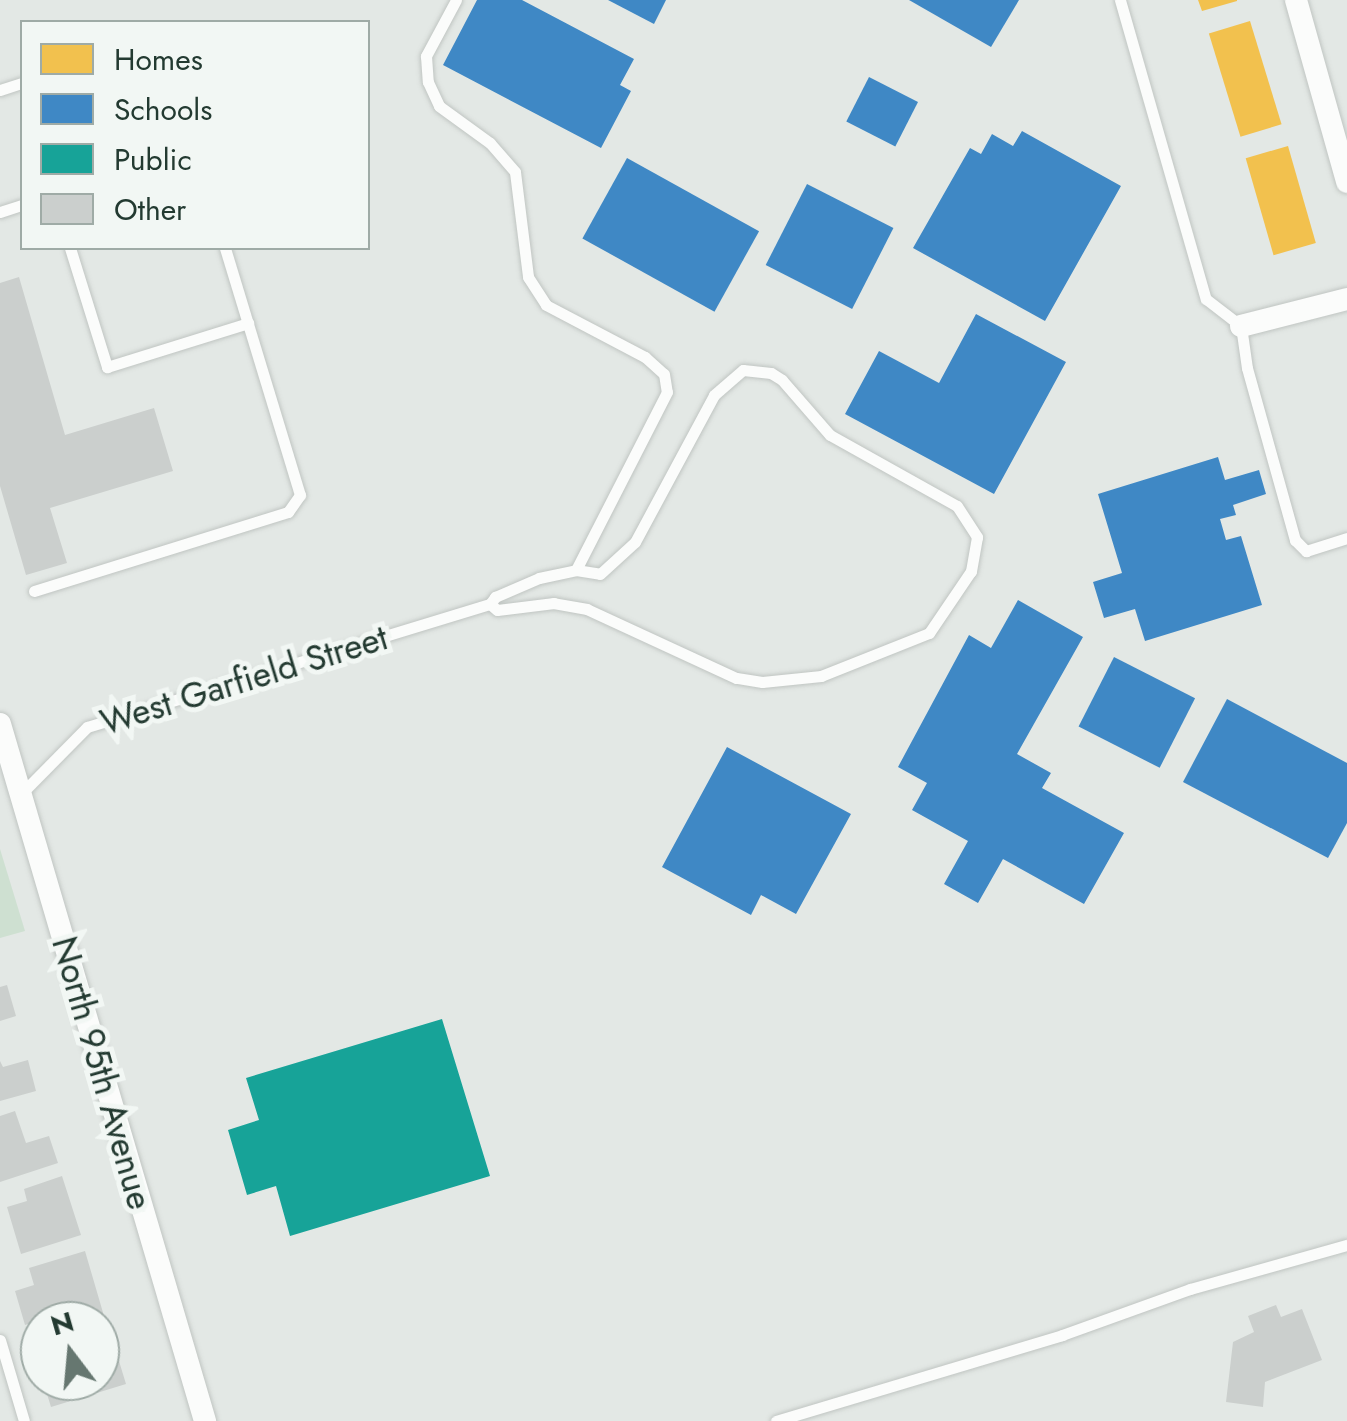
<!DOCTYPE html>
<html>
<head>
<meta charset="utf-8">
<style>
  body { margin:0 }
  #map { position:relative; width:1347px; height:1421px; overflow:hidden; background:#e3e8e5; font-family:Jost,sans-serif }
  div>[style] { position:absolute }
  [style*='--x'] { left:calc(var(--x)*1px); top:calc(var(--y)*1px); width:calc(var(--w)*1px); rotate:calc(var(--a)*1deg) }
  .green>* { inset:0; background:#cee0d1 }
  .homes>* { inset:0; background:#f2c14e; transform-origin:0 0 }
  .schools>* { inset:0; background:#3f88c5; transform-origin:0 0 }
  .public>* { inset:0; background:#17a398 }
  .building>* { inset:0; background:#cbcfcd }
  .roads { filter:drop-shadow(0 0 2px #c0c5c2) drop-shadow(0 0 2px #c0c5c2) }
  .lane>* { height:11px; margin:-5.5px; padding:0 5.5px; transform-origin:5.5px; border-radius:5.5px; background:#fbfcfb }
  .street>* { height:22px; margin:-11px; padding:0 11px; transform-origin:11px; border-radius:11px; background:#fbfcfb }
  span { translate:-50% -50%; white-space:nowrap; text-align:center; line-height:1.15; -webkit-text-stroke:10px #f2f7f4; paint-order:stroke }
  .street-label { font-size:35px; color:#233a31 }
  .legend { position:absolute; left:20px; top:20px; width:350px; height:230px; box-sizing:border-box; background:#f2f7f4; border:2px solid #9faba6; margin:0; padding:12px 18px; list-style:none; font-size:30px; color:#233a31 }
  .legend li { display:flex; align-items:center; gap:20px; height:50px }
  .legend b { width:50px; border:2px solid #9faba6 }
  .north { position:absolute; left:20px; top:1301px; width:100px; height:100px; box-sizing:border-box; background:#f2f7f4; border:2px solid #9faba6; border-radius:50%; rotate:344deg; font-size:28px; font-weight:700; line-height:40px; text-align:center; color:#233a31 }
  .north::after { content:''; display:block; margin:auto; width:35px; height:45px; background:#667770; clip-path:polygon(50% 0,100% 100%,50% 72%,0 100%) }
</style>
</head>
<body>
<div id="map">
  <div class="green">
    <div style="clip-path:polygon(0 849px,25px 931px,0 938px)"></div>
  </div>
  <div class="homes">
    <div style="clip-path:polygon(1198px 0,1237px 0,1237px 1px,1202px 11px)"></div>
    <div style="left:1250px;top:21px;width:108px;height:43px;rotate:73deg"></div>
    <div style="left:1288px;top:146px;width:101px;height:44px;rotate:74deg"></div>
  </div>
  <div class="schools">
    <div style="clip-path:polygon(477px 0,522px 0,634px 59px,620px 85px,631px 91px,601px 148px,443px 65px)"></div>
    <div style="clip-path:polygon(608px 0,666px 0,654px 24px)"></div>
    <div style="clip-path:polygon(909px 0,1019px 0,991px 47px)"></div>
    <div style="left:869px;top:77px;width:55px;height:50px;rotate:27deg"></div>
    <div style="clip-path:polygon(1022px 131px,1121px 186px,1045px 321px,913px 248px,970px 148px,981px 154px,992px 134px,1013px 146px)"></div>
    <div style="left:627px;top:158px;width:151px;height:92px;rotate:29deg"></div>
    <div style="left:807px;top:184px;width:97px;height:91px;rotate:27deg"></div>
    <div style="clip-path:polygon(976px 314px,1066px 362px,994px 494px,845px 414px,879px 351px,939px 383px)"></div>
    <div style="clip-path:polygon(1218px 457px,1225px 480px,1259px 470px,1266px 494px,1233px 505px,1236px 515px,1220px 519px,1226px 540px,1241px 536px,1262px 605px,1145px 641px,1135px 609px,1104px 618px,1093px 582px,1122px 573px,1098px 494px)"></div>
    <div style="clip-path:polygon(1018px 600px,1083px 637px,1017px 754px,1051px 773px,1042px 788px,1124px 833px,1084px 904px,1003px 859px,978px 903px,944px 884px,968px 841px,912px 810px,927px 783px,898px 767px,969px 635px,991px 648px)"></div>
    <div style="left:1114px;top:657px;width:91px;height:78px;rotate:27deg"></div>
    <div style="clip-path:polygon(1227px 699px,1347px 763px,1347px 823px,1328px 858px,1183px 782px)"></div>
    <div style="clip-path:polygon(727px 747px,851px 814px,796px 914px,761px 895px,751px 915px,662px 867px)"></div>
  </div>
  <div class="public">
    <div style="clip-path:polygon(442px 1019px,490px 1176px,290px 1236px,276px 1186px,247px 1195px,228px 1130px,259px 1120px,246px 1078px)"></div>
  </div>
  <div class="building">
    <div style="clip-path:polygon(19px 277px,65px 435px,154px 408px,173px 471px,50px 508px,67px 563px,26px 575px,0 486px,0 283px)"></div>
    <div style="clip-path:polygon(7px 985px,16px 1016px,0 1021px,0 987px)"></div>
    <div style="clip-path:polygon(28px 1060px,36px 1091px,0 1101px,0 1061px,3px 1067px)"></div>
    <div style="clip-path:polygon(15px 1111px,26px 1143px,49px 1136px,58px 1163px,0 1182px,0 1116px)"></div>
    <div style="clip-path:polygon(62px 1176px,81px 1235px,21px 1254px,7px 1207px,27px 1201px,24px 1189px)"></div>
    <div style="clip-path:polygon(85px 1251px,104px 1316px,69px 1321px,66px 1313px,25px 1325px,15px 1291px,34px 1285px,29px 1268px)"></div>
    <div style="clip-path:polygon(1276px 1305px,1281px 1317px,1302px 1309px,1322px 1360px,1265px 1382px,1263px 1407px,1226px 1402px,1233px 1342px,1254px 1332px,1248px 1316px)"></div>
    <div style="clip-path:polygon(108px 1325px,126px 1384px,51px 1407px,43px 1381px,100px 1381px,100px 1328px)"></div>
  </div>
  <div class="roads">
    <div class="lane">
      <div style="--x:456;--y:0;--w:64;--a:118.2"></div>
      <div style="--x:426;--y:56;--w:26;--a:86"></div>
      <div style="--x:428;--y:82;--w:26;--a:65"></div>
      <div style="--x:439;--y:106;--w:63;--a:36"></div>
      <div style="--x:490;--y:143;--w:38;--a:49"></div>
      <div style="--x:515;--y:172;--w:106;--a:82.9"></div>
      <div style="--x:528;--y:277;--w:33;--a:57"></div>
      <div style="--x:546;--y:305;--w:112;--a:27.7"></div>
      <div style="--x:645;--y:357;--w:25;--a:42"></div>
      <div style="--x:664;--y:374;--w:18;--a:81"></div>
      <div style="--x:667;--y:392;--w:200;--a:117.1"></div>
      <div style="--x:1120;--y:0;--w:311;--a:74"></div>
      <div style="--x:1206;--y:299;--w:44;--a:37.6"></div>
      <div style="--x:1241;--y:326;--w:42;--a:81.9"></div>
      <div style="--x:1247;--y:368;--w:179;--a:74.4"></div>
      <div style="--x:1295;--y:540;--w:16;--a:45"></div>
      <div style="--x:1306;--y:551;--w:43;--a:-17.6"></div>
      <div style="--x:0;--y:90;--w:23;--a:-18"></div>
      <div style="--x:0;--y:212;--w:23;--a:-18"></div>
      <div style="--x:70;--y:248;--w:125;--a:72.7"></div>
      <div style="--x:107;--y:367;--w:148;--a:-17.3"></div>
      <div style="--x:34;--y:591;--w:266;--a:-17.3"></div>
      <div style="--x:288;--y:512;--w:21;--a:-55"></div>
      <div style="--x:300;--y:495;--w:258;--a:-106.9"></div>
      <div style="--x:21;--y:794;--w:94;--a:-45.4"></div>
      <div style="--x:87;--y:727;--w:421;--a:-17"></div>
      <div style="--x:490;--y:604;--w:9;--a:-54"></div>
      <div style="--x:495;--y:597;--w:48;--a:-23.4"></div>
      <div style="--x:539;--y:578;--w:38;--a:-12"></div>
      <div style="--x:576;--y:570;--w:24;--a:9"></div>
      <div style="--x:600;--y:574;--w:47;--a:-42.4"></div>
      <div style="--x:635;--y:542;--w:167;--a:-61.7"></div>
      <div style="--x:714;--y:395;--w:38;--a:-41"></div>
      <div style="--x:743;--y:370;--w:28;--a:6"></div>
      <div style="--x:771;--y:373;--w:13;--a:32"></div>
      <div style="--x:782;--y:380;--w:73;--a:48.9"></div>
      <div style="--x:830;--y:435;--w:145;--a:29.2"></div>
      <div style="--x:957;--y:506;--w:37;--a:57"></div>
      <div style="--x:977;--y:537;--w:35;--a:100"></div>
      <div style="--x:971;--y:571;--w:75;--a:124.1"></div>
      <div style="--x:929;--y:633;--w:116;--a:158.3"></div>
      <div style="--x:821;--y:676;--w:59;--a:174.2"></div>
      <div style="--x:762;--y:682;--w:26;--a:-171"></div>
      <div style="--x:736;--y:678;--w:164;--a:-155.2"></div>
      <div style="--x:587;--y:609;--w:34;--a:-170"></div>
      <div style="--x:554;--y:603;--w:57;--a:173"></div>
      <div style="--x:497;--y:610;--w:9;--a:-139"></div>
      <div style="--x:0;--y:1340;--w:84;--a:73.5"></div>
      <div style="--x:776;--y:1421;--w:299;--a:-16.7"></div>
      <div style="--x:1062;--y:1335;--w:136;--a:-19.8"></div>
      <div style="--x:1190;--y:1289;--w:163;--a:-15.7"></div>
    </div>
    <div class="street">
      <div style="--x:1296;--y:0;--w:189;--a:74.3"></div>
      <div style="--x:1241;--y:326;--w:109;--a:-14.3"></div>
      <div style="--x:0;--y:724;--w:727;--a:73.61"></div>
    </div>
  </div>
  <div class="street-label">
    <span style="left:244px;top:680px;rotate:-17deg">West Garfield Street</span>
    <span style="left:102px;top:1073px;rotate:74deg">North 95th Avenue</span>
  </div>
  <ul class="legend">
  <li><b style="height:28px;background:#f2c14e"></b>Homes</li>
  <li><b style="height:28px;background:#3f88c5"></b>Schools</li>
  <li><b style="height:28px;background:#17a398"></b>Public</li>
  <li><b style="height:28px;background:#cbcfcd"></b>Other</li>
  </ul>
  <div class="north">N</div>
</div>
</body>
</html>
